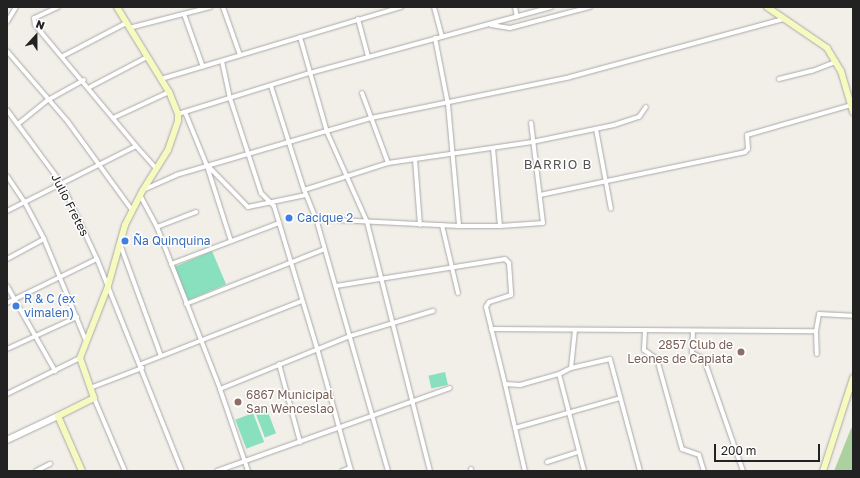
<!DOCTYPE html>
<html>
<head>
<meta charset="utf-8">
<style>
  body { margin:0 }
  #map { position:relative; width:860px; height:478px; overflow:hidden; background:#f2efe9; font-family:"Golos Text",sans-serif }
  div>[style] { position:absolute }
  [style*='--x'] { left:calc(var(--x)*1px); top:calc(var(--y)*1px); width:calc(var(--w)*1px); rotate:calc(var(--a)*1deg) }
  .forest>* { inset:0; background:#add19e }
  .pitch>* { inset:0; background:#88e0be; transform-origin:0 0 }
  .roads { filter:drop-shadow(0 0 1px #a9a9a9) drop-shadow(0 0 1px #a9a9a9) }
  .minor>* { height:4px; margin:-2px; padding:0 2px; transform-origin:2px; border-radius:2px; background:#fff }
  .tertiary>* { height:5.5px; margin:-2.75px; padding:0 2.75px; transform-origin:2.75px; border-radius:2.75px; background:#fff }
  .secondary>* { height:6px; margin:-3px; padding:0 3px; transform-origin:3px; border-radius:3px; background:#f7fabf }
  .dots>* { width:11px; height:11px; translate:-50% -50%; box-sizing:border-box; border:2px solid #fff; border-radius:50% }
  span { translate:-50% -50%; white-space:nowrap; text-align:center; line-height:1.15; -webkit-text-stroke:3px #fff; paint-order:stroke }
  .street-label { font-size:12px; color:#222 }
  .shop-label { font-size:12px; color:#366cbe }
  .left { translate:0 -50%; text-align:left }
  .education-label { font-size:12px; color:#785e54 }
  .right { translate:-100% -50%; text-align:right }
  .neighbourhood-label { font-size:13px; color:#555; letter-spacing:1px }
  .frame { position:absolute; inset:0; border:8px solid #222; pointer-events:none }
  .north { position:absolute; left:16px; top:16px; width:40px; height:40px; -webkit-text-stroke:3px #fff; paint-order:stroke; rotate:21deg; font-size:11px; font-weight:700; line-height:16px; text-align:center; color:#222 }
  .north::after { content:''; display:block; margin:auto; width:14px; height:18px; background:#222; clip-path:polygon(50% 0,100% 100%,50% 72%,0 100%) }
  .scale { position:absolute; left:714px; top:444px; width:106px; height:18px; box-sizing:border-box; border:2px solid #222; border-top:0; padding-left:5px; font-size:12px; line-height:14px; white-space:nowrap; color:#222; -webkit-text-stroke:3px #fff; paint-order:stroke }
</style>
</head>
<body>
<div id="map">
  <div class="forest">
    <div style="clip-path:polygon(853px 425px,853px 471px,834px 471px,850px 431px)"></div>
  </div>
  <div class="pitch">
    <div style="left:212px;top:251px;width:36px;height:41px;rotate:67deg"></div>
    <div style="left:445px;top:372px;width:13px;height:17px;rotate:77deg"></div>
    <div style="left:266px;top:407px;width:28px;height:12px;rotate:69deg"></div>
    <div style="left:253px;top:413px;width:31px;height:19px;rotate:69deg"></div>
  </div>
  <div class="roads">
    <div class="minor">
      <div style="--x:58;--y:7;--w:26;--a:155"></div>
      <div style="--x:34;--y:18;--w:7;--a:82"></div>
      <div style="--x:35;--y:25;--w:158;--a:50.1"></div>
      <div style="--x:223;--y:7;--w:51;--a:70.5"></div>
      <div style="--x:434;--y:7;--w:30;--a:75"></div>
      <div style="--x:515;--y:7;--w:10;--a:79"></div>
      <div style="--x:184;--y:14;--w:56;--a:70.3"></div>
      <div style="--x:358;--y:19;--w:38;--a:75"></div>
      <div style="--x:7;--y:22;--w:17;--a:-59"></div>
      <div style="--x:491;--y:25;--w:19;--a:9"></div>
      <div style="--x:510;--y:28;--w:83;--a:-14.7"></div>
      <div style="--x:129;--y:28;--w:84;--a:-14.5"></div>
      <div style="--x:300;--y:37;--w:99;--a:74.1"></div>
      <div style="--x:327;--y:132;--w:98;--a:66"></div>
      <div style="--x:367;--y:222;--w:257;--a:75.8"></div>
      <div style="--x:435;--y:38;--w:67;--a:78.9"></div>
      <div style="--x:448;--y:104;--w:122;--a:84.8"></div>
      <div style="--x:7;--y:51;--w:94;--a:49.3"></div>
      <div style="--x:68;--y:122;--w:109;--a:54"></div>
      <div style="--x:63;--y:56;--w:71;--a:-27.6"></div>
      <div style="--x:222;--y:61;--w:38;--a:78"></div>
      <div style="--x:230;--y:98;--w:100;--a:71.9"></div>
      <div style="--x:261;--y:193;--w:18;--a:45"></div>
      <div style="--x:274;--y:206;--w:148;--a:73.2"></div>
      <div style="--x:317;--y:348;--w:128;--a:74.5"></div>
      <div style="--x:161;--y:79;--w:251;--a:-16.7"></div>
      <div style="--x:779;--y:79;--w:34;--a:-14"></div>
      <div style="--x:812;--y:71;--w:26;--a:-21"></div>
      <div style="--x:271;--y:86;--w:109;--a:72.4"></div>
      <div style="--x:90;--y:87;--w:64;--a:-27.8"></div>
      <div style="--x:362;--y:93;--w:75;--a:69.6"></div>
      <div style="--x:7;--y:110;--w:92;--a:53.4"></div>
      <div style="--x:62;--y:184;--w:83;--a:65"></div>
      <div style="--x:97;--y:259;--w:228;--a:68.2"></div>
      <div style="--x:185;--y:112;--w:58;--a:67.8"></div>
      <div style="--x:207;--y:166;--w:79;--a:72.3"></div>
      <div style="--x:178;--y:114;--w:138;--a:-17.3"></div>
      <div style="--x:310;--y:73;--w:250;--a:-15.3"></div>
      <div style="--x:113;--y:118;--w:62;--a:-24.9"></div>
      <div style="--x:18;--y:124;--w:38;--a:-39"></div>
      <div style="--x:48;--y:100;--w:41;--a:-29.1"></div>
      <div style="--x:596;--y:129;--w:81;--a:79.4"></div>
      <div style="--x:493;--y:148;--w:78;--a:84.9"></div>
      <div style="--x:415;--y:159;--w:66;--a:85.7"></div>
      <div style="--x:209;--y:167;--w:56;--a:45.7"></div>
      <div style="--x:248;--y:207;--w:59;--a:-11.7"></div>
      <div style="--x:7;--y:176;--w:30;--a:56"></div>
      <div style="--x:24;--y:201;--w:43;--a:62.2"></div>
      <div style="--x:44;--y:239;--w:110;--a:67.6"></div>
      <div style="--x:143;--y:190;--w:36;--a:-24"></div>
      <div style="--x:176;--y:175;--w:203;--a:-16.3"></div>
      <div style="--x:371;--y:118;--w:203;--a:-11.6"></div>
      <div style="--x:570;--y:77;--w:222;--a:-15.2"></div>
      <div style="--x:140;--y:195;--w:36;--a:62"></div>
      <div style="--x:157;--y:227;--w:174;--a:68.7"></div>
      <div style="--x:220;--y:389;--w:87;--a:71.1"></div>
      <div style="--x:540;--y:195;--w:209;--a:-11.8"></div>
      <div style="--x:745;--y:152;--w:4;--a:-45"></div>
      <div style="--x:748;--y:149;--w:14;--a:-94"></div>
      <div style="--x:747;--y:135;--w:108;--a:-16.1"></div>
      <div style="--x:7;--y:211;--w:144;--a:-26.7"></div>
      <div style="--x:136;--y:146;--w:31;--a:48"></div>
      <div style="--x:316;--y:219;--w:143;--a:2.8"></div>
      <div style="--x:459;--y:226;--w:41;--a:0"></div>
      <div style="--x:500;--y:226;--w:43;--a:-4"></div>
      <div style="--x:543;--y:223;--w:101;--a:-96.8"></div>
      <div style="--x:442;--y:225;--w:70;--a:76.8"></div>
      <div style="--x:157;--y:227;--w:42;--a:-21"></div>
      <div style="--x:120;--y:244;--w:119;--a:69.9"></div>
      <div style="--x:7;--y:259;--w:42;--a:-28.4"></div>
      <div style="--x:171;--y:264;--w:116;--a:-20.8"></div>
      <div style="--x:7;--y:286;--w:98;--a:60.5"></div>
      <div style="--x:336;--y:286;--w:171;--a:-9.1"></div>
      <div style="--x:505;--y:259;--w:6;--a:45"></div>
      <div style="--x:509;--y:263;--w:32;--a:86"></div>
      <div style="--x:511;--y:295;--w:23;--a:162"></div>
      <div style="--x:489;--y:302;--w:6;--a:121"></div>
      <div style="--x:486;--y:307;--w:79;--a:76.1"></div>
      <div style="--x:505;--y:384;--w:15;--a:4"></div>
      <div style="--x:520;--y:385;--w:41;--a:-15.8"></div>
      <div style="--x:7;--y:303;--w:100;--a:-26.1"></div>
      <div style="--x:186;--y:304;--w:149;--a:-21.6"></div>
      <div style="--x:491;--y:329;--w:325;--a:0.4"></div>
      <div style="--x:816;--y:331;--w:17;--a:-80"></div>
      <div style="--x:819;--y:314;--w:34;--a:3"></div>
      <div style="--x:575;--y:330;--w:38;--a:96"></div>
      <div style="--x:571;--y:368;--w:13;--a:153"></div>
      <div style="--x:559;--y:374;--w:100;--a:75.5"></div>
      <div style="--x:645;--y:330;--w:20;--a:93"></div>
      <div style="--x:644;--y:350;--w:16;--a:35"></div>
      <div style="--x:657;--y:359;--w:93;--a:74.5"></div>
      <div style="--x:682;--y:449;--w:18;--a:19"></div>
      <div style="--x:699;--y:455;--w:17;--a:73"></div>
      <div style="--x:693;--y:331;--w:22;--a:93"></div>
      <div style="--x:692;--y:353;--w:13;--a:27"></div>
      <div style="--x:704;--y:359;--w:119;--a:70.8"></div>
      <div style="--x:816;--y:331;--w:23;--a:88"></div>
      <div style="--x:7;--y:349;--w:77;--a:-24.6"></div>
      <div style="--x:141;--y:364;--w:173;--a:-21.4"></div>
      <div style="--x:279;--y:364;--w:81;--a:74.9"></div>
      <div style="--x:571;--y:368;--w:40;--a:-13"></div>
      <div style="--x:610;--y:359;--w:116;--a:75"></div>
      <div style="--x:505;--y:384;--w:89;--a:77.1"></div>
      <div style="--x:90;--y:388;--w:56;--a:-21"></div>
      <div style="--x:220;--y:389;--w:140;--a:-22.2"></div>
      <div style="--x:350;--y:336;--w:87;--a:-16.8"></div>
      <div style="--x:7;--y:394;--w:81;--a:-26.3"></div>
      <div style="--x:94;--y:398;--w:79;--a:67"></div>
      <div style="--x:515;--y:428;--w:109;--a:-15.9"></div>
      <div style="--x:547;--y:462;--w:33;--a:-18"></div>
      <div style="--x:471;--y:469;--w:2;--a:90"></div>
      <div style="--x:36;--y:471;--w:16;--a:-27"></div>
      <div style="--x:217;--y:471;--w:247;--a:-19.6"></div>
      <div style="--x:342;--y:471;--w:9;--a:-21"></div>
      <div style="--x:388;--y:471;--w:262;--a:-105.9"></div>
      <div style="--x:316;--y:219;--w:31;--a:-112"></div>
      <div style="--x:304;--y:190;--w:88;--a:-17.8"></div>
      <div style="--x:388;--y:163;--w:146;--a:-8.3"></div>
      <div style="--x:532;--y:142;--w:84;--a:-11.7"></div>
      <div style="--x:614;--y:125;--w:26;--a:-18"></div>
      <div style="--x:639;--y:117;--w:12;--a:-55"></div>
    </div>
    <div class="tertiary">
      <div style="--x:7;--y:440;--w:56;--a:-25.2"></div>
    </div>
    <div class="secondary">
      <div style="--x:767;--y:7;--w:73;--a:34.3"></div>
      <div style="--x:827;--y:48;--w:27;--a:59"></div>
      <div style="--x:841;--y:71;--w:43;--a:73.7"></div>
      <div style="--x:82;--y:471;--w:60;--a:-113.6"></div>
      <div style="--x:58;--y:416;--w:40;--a:-26.6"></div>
      <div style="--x:94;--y:398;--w:42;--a:-109.3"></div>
      <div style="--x:80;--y:358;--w:77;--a:-68.7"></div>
      <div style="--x:108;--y:286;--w:63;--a:-74.4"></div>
      <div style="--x:125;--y:225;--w:39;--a:-63"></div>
      <div style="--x:143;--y:190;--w:47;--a:-58"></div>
      <div style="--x:168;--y:150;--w:31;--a:-71"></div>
      <div style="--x:178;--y:121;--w:7;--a:-90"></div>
      <div style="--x:178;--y:114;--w:24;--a:-112"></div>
      <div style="--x:169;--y:92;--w:100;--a:-121.5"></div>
      <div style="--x:823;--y:471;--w:98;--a:-72.1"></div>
    </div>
  </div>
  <div class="dots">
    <div style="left:289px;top:218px;background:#3f7fe0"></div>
    <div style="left:125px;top:241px;background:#3f7fe0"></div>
    <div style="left:16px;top:306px;background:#3f7fe0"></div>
    <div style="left:741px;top:352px;background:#8d6e63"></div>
    <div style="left:238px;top:402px;background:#8d6e63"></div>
  </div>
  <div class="street-label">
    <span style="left:70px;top:205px;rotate:63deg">Julio Fretes</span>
  </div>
  <div class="shop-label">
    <span class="left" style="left:297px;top:218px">Cacique 2</span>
    <span class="left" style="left:133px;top:241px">Ña Quinquina</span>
    <span class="left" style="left:24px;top:306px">R &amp; C (ex<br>vimalen)</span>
  </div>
  <div class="education-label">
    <span class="right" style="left:733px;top:352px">2857 Club de<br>Leones de Capiata</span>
    <span class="left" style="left:246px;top:402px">6867 Municipal<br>San Wenceslao</span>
  </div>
  <div class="neighbourhood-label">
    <span style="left:558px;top:164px">BARRIO B</span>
  </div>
  <div class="frame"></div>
  <div class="north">N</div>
  <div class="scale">200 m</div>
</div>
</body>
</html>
